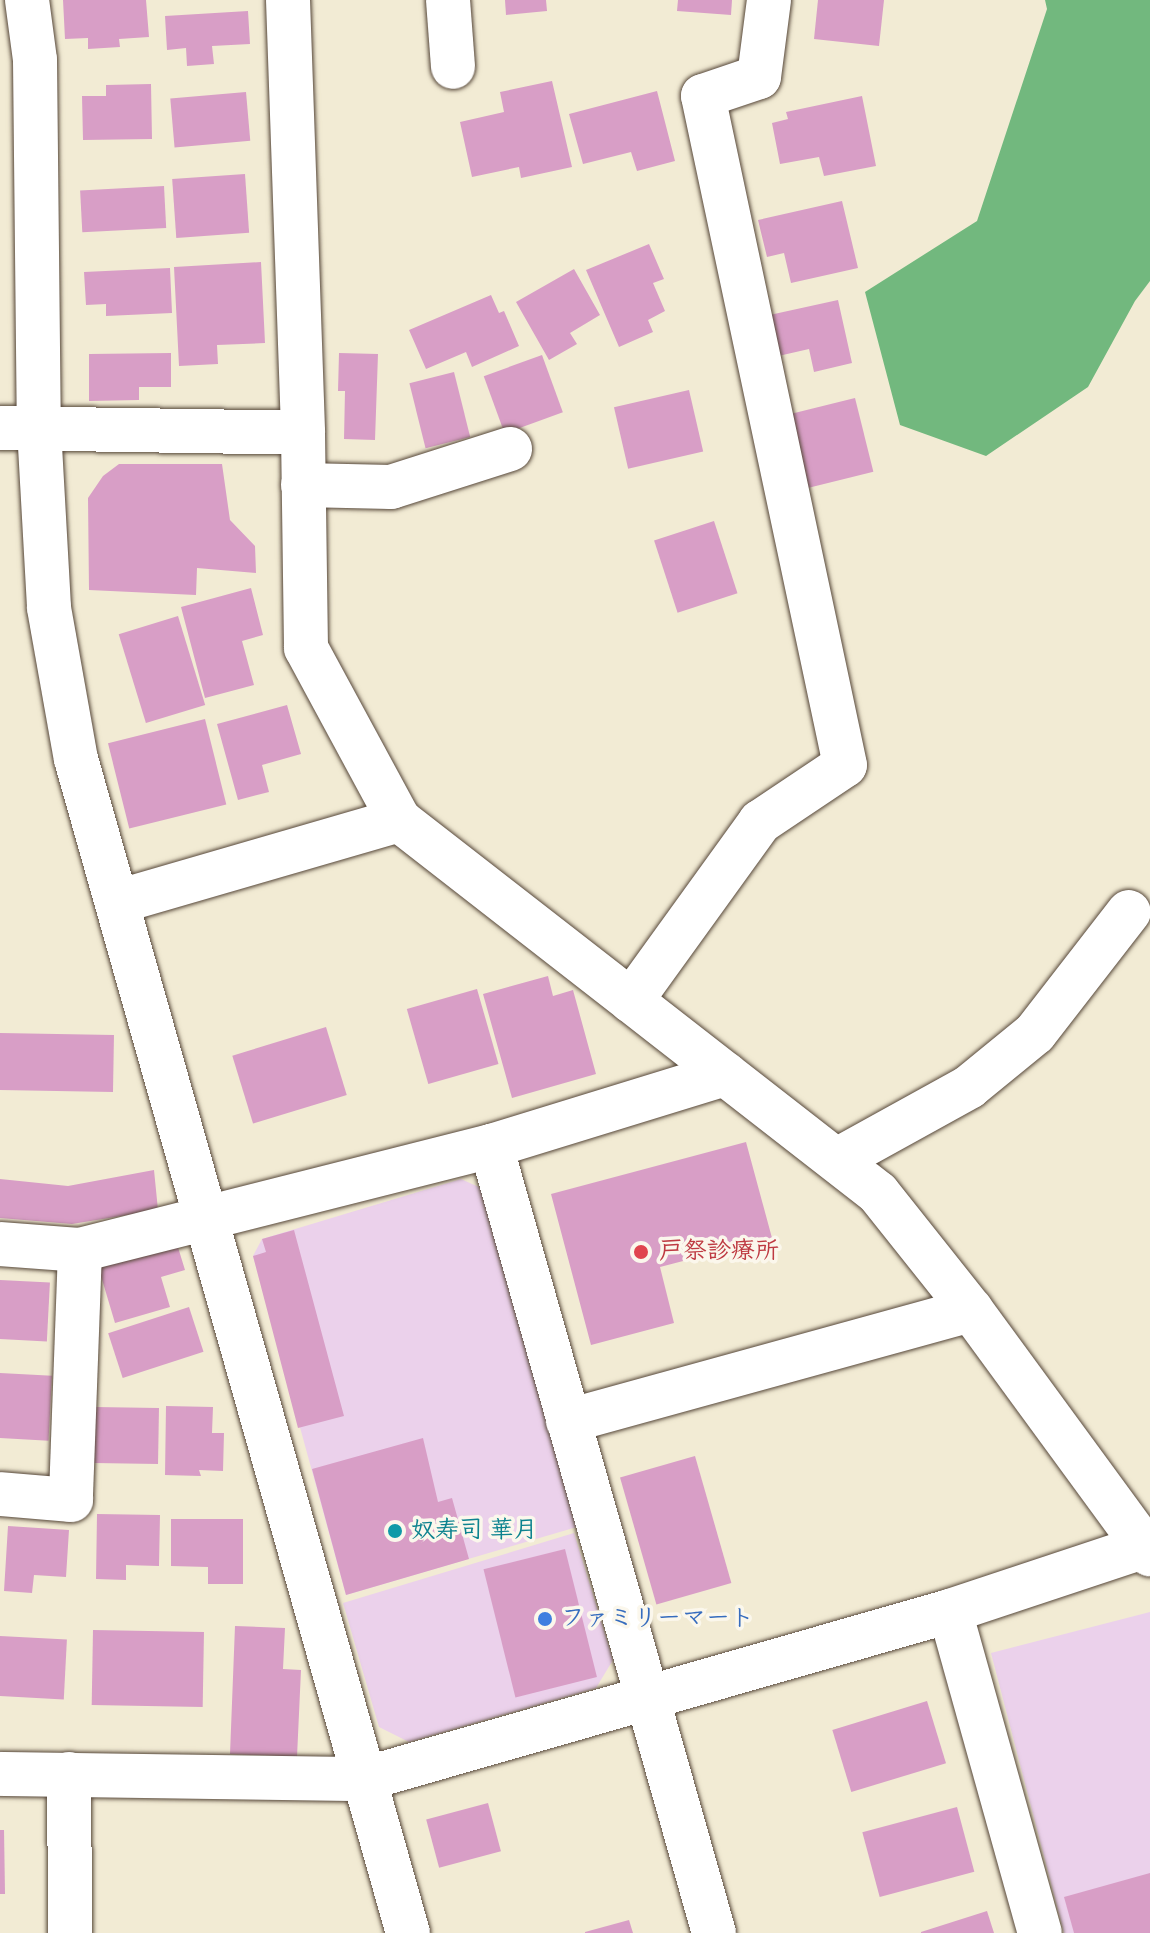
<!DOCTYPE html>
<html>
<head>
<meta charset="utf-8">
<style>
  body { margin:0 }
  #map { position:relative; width:1150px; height:1933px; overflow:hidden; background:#f2ebd4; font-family:Mynerve,"Klee One",sans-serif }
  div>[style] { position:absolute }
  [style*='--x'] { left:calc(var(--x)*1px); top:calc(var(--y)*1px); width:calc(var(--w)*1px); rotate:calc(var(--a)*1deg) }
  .built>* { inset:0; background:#ebd1eb }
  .forest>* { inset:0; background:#72b87e }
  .building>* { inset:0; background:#d89ec6; transform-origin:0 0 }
  .roads { filter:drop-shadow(0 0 2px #564739) drop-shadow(0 0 2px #564739) }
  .minor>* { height:44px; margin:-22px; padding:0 22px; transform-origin:22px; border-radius:22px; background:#fff }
  .dots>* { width:22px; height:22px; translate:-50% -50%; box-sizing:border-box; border:4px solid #fbf7ec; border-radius:50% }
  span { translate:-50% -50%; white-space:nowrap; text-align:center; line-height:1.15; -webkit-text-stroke:7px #fbf7ec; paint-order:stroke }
  .health-label { font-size:24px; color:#be3a42; font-weight:700 }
  .left { translate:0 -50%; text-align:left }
  .culture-label { font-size:24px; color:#0d838f; font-weight:700 }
  .shop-label { font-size:24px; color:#366cbe; font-weight:700 }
</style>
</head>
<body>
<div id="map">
  <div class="built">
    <div style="clip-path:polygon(461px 1179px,494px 1194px,587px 1524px,346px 1595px,253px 1256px,262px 1239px)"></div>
    <div style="clip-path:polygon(574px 1533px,613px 1660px,596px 1688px,409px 1742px,379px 1727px,343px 1603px)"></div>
    <div style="clip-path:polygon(1150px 1612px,1150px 1933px,1064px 1933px,991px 1653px)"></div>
  </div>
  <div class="forest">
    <div style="clip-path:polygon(1045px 0,1150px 0,1150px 281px,1135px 301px,1088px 387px,986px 456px,900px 425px,865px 292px,977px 221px,1047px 9px)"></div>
  </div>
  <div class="building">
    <div style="clip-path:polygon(63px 0,146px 0,149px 37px,119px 39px,120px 47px,88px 49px,88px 38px,65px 39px)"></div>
    <div style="clip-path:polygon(505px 0,546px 0,547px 11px,506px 15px)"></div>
    <div style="clip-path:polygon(678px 0,732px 0,731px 15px,677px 11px)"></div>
    <div style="clip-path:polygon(818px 0,884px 0,879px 46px,814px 39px)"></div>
    <div style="clip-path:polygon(248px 11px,250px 44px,212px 46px,214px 64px,187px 66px,186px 48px,167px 50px,165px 16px)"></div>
    <div style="clip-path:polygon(552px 81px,572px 167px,521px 178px,519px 167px,472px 177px,460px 122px,504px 112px,500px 92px)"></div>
    <div style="clip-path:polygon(151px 84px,152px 139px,83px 140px,82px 96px,106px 96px,106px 85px)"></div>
    <div style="clip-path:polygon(657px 91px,675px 161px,637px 171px,631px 152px,583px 164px,569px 114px)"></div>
    <div style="left:246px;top:92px;width:49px;height:76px;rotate:85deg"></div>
    <div style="clip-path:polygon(862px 96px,876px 166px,824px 176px,819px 157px,780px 164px,772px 123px,788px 119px,786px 112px)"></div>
    <div style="left:245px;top:174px;width:59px;height:73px;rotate:86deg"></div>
    <div style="left:164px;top:186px;width:42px;height:84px;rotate:87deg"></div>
    <div style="clip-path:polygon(842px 201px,858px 268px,791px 283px,784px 253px,767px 257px,758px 220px)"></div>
    <div style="clip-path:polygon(649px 244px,664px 279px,653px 283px,665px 311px,648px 320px,653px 332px,619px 347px,586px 270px)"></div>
    <div style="clip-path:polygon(261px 262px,265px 343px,217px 345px,218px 364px,179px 366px,174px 267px)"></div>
    <div style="clip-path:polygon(170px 268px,172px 313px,106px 316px,106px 304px,86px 305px,84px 272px)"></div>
    <div style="clip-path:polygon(574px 269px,600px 315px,570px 333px,577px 344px,549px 360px,516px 302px)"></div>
    <div style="clip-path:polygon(491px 295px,499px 313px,504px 311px,519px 346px,472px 367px,466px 352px,426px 369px,409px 330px)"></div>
    <div style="clip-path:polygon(838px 300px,852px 363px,814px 372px,809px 349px,774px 357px,765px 316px)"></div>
    <div style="clip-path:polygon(171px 353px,171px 387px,139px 387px,139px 400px,89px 401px,89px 354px)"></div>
    <div style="clip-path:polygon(339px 353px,378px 354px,375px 440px,344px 439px,345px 391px,338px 391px)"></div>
    <div style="left:542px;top:355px;width:61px;height:62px;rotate:70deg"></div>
    <div style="left:454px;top:372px;width:67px;height:46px;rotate:76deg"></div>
    <div style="left:689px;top:390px;width:63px;height:77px;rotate:77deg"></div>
    <div style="left:855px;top:398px;width:76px;height:79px;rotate:76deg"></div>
    <div style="clip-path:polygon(119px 464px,222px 464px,230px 520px,255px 546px,256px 573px,197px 568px,196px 595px,89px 590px,88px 498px,103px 476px)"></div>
    <div style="left:714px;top:521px;width:76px;height:63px;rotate:72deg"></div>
    <div style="clip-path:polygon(251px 588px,263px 635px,242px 641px,254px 685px,205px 698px,181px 607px)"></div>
    <div style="left:178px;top:616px;width:93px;height:62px;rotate:73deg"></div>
    <div style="clip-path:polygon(287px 705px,301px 754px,262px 765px,269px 792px,238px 800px,217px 724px)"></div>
    <div style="left:205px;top:719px;width:88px;height:100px;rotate:76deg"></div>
    <div style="clip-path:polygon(548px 976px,553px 996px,573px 990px,596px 1074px,512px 1098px,483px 994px)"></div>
    <div style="left:477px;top:989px;width:78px;height:73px;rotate:74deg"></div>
    <div style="left:326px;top:1027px;width:71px;height:98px;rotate:73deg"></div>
    <div style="left:0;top:1033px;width:114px;height:57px;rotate:1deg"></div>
    <div style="clip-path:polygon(746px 1142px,772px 1238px,660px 1267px,674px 1323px,591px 1345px,551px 1194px)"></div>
    <div style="clip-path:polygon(154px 1170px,158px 1210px,72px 1224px,0 1218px,0 1179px,68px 1186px)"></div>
    <div style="clip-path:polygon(294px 1230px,344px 1416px,298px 1428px,253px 1256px,266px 1252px,262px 1239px)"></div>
    <div style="clip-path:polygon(177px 1244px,185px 1270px,161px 1277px,170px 1307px,115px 1323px,98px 1266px)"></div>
    <div style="left:0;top:1280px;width:50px;height:59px;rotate:3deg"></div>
    <div style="left:189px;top:1307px;width:47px;height:85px;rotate:72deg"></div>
    <div style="left:0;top:1373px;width:52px;height:65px;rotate:3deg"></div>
    <div style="clip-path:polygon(166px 1406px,213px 1407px,212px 1433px,224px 1433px,223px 1471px,199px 1470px,201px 1476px,165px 1475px)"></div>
    <div style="left:95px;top:1407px;width:64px;height:56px;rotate:1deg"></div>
    <div style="clip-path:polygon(423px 1438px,438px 1502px,452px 1498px,469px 1559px,346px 1595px,312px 1469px)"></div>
    <div style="left:695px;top:1456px;width:132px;height:78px;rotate:74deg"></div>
    <div style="clip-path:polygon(97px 1514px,160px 1515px,159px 1566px,126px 1565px,126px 1580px,96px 1579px)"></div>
    <div style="clip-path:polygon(171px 1519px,243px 1519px,243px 1584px,208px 1584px,208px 1567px,171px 1566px)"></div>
    <div style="clip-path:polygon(8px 1526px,69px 1530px,66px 1577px,34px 1575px,32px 1593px,4px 1591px)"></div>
    <div style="left:565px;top:1549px;width:132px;height:84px;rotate:76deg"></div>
    <div style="clip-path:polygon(235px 1626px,285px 1628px,283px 1669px,301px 1670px,297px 1757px,230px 1754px)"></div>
    <div style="left:93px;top:1630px;width:111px;height:75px;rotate:1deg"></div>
    <div style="left:0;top:1636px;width:67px;height:60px;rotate:3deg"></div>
    <div style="left:927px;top:1701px;width:65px;height:99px;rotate:73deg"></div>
    <div style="left:488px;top:1803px;width:50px;height:64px;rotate:75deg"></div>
    <div style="left:957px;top:1807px;width:67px;height:98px;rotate:75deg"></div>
    <div style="clip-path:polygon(0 1830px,4px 1830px,5px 1894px,0 1894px)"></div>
    <div style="clip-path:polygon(1150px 1873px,1150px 1933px,1074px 1933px,1064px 1897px)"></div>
    <div style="clip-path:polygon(987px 1911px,994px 1933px,921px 1933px,921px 1932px)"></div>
    <div style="clip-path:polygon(629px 1920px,633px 1933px,585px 1933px,585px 1932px)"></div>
  </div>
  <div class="roads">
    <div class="minor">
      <div style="--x:27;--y:0;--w:61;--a:82.4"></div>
      <div style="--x:35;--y:60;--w:368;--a:89.4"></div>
      <div style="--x:39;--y:428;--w:180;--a:86.8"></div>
      <div style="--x:49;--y:608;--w:153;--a:79.9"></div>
      <div style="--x:76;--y:759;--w:1220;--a:74.21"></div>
      <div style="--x:288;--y:0;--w:433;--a:88"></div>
      <div style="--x:303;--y:433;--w:215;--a:89.2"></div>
      <div style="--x:306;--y:648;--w:196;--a:61.6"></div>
      <div style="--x:399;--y:820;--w:607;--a:37.91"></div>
      <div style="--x:878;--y:1193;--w:149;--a:51.5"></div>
      <div style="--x:971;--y:1310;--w:303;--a:53.8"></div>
      <div style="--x:448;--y:0;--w:67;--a:85.7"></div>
      <div style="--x:0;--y:428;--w:303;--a:0.9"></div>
      <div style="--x:303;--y:485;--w:88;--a:1.3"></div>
      <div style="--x:391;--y:487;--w:125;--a:-17.7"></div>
      <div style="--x:117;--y:902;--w:294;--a:-16.2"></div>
      <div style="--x:631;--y:1001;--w:221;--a:-54.2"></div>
      <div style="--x:760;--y:822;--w:102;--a:-33.8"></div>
      <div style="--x:845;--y:765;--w:684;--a:-101.98"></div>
      <div style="--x:703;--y:96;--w:59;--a:-18.7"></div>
      <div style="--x:759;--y:77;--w:78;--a:-82.6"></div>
      <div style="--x:491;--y:1146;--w:818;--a:74.18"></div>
      <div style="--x:837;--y:1160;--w:151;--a:-28.9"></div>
      <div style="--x:969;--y:1087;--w:85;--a:-39.3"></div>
      <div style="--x:1035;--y:1033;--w:153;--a:-52.2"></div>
      <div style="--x:0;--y:1244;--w:80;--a:4.3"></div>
      <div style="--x:80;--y:1250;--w:250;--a:92.1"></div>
      <div style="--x:71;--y:1500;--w:71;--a:-175.2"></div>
      <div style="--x:80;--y:1250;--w:424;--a:-14.2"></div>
      <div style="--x:491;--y:1146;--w:245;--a:-17.1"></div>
      <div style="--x:568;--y:1421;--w:418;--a:-15.4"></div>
      <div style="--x:950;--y:1611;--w:334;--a:74.4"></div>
      <div style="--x:0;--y:1774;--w:364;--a:0.8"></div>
      <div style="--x:364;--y:1779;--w:610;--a:-16"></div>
      <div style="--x:950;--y:1611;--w:202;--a:-18.4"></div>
      <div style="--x:69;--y:1774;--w:159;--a:89.6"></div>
    </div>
  </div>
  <div class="dots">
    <div style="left:641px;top:1252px;background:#e0444e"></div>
    <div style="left:395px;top:1531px;background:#0f9aa8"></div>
    <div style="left:545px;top:1619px;background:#3f7fe0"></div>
  </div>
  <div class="health-label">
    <span class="left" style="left:659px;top:1252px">戸祭診療所</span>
  </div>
  <div class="culture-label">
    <span class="left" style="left:411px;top:1531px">奴寿司 華月</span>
  </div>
  <div class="shop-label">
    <span class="left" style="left:561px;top:1619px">ファミリーマート</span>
  </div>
</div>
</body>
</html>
